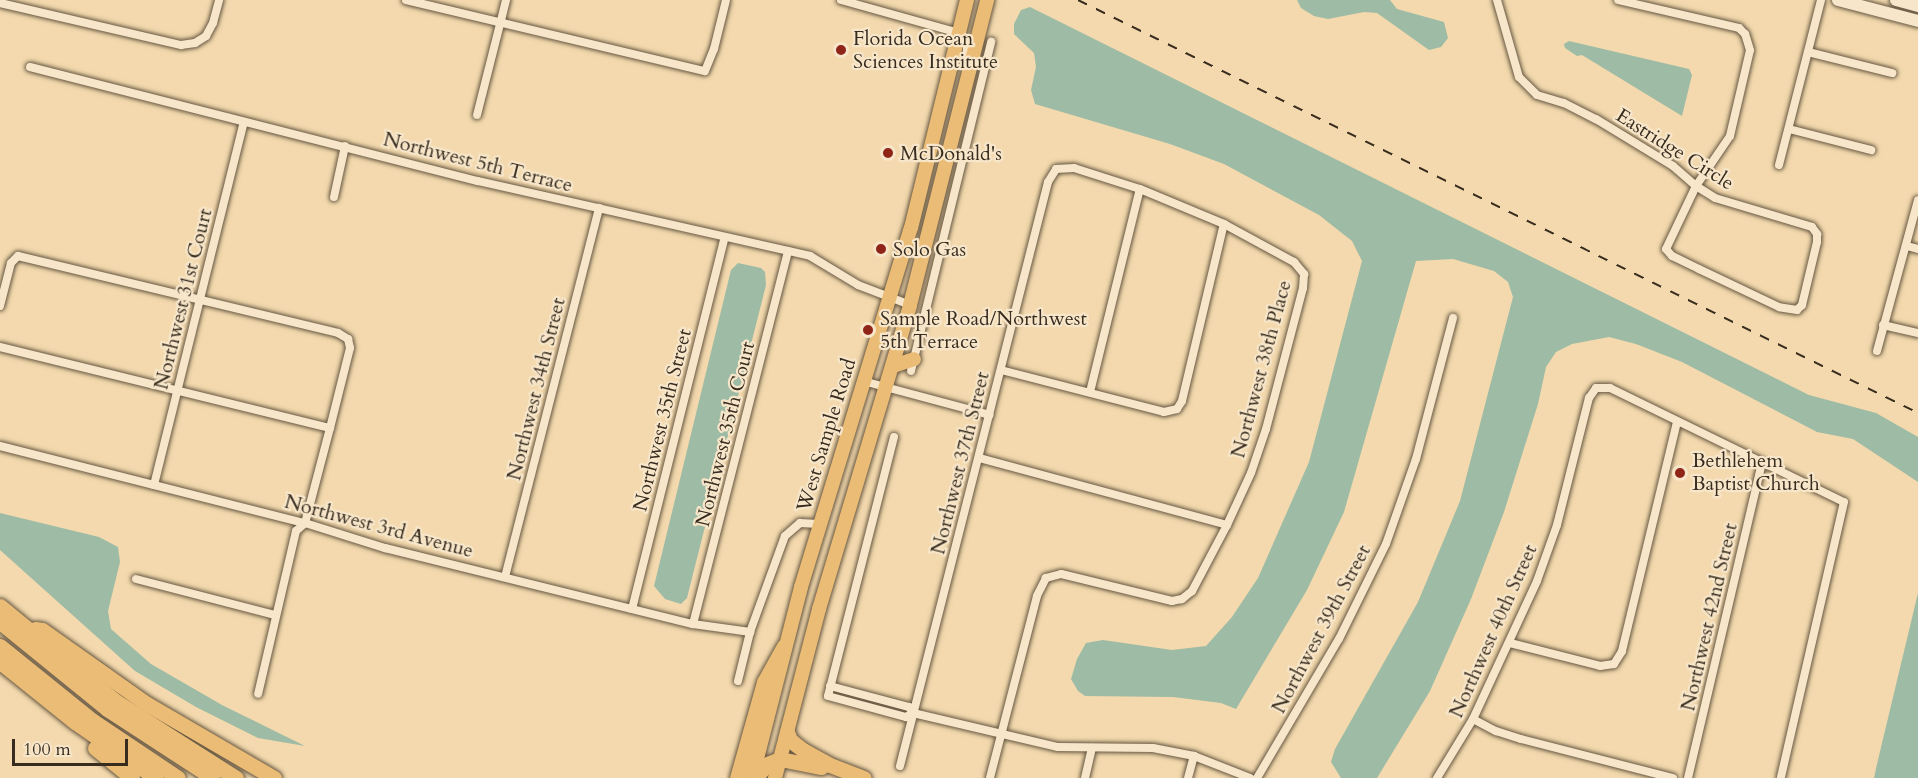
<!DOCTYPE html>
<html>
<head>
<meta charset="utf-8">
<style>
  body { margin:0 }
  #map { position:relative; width:1918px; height:778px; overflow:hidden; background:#f3d9ad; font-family:Cardo,serif }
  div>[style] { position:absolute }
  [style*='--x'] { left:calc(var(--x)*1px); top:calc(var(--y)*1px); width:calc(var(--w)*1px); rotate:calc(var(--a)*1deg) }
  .water>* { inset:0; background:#9dbba5 }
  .roads { filter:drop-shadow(0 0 2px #665742) drop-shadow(0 0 2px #665742) }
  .street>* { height:8px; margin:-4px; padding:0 4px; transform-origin:4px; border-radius:4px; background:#f7e6ca }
  .secondary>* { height:12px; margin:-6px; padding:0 6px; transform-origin:6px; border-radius:6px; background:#f7e6ca }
  .primary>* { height:14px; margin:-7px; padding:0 7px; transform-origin:7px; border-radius:7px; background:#eabc76 }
  .highway>* { height:15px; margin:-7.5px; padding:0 7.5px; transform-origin:7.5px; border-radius:7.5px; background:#eabc76 }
  .rail>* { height:2px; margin-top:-1px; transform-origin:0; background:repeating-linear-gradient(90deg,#372c1e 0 10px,transparent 0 20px) }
  .dots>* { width:16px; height:16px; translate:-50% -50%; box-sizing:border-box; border:3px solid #f7e6ca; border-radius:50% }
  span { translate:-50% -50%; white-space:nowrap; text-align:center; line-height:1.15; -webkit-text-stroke:4.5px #f7e6ca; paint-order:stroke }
  .poi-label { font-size:20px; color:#372c1e }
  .left { translate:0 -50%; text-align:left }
  .street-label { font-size:20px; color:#372c1e }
  .scale { position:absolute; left:12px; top:739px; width:116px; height:27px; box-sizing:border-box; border:3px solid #372c1e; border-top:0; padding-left:8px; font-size:18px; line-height:21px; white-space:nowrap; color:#372c1e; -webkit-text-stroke:4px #f7e6ca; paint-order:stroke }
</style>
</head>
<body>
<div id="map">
  <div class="water">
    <div style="clip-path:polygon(1297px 0,1390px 0,1397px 9px,1444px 22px,1448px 38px,1441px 47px,1429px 50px,1377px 13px,1364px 12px,1328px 19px,1314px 16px,1301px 8px)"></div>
    <div style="clip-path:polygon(1030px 7px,1809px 395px,1876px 413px,1918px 437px,1918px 482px,1853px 439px,1817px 432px,1682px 362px,1636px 344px,1609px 337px,1572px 344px,1556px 352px,1546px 367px,1538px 404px,1504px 512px,1471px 599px,1430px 691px,1377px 778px,1341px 778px,1331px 762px,1335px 749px,1418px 602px,1460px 501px,1513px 297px,1508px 282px,1494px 271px,1453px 259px,1416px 261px,1344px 512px,1307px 590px,1236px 709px,1221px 703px,1173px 697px,1085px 696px,1078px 691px,1071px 679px,1077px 659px,1086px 643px,1103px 640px,1172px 650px,1206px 646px,1232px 617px,1258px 578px,1309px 462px,1362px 261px,1352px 241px,1319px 215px,1224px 164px,1170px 144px,1035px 104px,1031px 90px,1036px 67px,1034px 53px,1014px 34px,1014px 24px,1021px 10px)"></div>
    <div style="clip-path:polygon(1569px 41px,1689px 69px,1692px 75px,1682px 116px,1582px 55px,1577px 56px,1565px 48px,1564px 44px)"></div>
    <div style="clip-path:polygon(738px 263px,761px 268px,765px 272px,766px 285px,687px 598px,681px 604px,665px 599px,654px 586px,731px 270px)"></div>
    <div style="clip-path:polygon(0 513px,99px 537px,118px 547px,120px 562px,108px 611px,111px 629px,151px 664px,222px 705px,305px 746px,258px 738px,196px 707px,135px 671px,0 550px)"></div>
    <div style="clip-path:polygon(1918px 593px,1918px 778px,1874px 778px,1877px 764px)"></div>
  </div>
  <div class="roads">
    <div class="street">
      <div style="--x:406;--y:0;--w:307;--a:13.4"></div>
      <div style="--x:705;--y:71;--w:24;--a:-68"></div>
      <div style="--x:714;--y:49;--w:50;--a:-76.2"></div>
      <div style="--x:841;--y:0;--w:123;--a:15.6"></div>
      <div style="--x:959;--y:33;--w:15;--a:58"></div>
      <div style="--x:967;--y:46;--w:18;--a:93"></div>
      <div style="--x:1497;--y:0;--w:80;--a:74.1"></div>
      <div style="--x:1519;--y:77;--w:25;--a:45"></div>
      <div style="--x:1537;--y:95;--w:28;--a:17"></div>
      <div style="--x:1564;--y:103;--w:36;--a:27"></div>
      <div style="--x:1596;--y:119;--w:90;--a:31.4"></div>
      <div style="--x:1673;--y:166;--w:30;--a:41"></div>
      <div style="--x:1696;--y:186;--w:22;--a:32"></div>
      <div style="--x:1715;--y:198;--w:101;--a:16.6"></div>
      <div style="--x:1812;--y:227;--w:9;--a:54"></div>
      <div style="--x:1817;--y:234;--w:8;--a:90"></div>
      <div style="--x:1817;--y:242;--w:65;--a:103.4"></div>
      <div style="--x:1802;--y:305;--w:7;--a:135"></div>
      <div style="--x:1797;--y:310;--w:18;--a:-171"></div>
      <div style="--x:1779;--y:307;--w:89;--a:-154.6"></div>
      <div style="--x:1699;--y:269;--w:30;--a:-154"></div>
      <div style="--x:1672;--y:256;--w:9;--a:-131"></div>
      <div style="--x:1666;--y:249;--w:70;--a:-64.5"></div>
      <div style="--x:1696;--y:186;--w:60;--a:-55.8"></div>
      <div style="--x:1730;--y:136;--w:88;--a:-76.9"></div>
      <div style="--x:1750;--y:50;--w:17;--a:-107"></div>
      <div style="--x:1745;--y:34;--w:8;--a:-135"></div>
      <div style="--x:1739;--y:28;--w:124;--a:-167"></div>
      <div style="--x:0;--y:3;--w:186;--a:13.1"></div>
      <div style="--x:181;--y:45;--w:14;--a:-8"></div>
      <div style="--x:195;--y:43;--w:13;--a:-32"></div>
      <div style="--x:206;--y:36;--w:15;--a:-62"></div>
      <div style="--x:213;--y:23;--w:24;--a:-75"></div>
      <div style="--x:1808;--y:52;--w:87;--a:14"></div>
      <div style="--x:30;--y:67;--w:462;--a:14.3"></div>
      <div style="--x:478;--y:181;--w:340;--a:12.7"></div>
      <div style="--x:810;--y:256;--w:56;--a:31.1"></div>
      <div style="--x:858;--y:285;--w:56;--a:21"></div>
      <div style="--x:477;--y:115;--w:119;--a:-75.8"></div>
      <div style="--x:1789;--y:129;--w:85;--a:14.4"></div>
      <div style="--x:1779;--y:165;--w:170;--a:-75.7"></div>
      <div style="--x:334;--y:197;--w:52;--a:-77.8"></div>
      <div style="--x:1907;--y:246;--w:11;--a:15"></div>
      <div style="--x:0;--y:306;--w:44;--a:-75.7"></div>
      <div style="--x:11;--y:263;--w:10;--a:-45"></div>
      <div style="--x:18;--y:256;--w:329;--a:13.5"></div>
      <div style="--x:338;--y:333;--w:12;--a:31"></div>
      <div style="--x:348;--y:339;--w:9;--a:77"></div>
      <div style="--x:350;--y:348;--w:82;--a:104"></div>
      <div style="--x:330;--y:428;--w:98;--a:104.7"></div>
      <div style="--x:305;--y:523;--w:12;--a:138"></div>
      <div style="--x:296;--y:531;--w:167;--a:103.1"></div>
      <div style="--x:1883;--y:325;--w:36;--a:13"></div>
      <div style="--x:0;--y:347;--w:340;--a:13.8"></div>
      <div style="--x:1877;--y:351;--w:156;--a:-74.8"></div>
      <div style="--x:1001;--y:370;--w:168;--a:14.4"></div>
      <div style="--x:1164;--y:412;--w:13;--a:-13"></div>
      <div style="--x:1177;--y:409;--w:9;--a:-58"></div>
      <div style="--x:1182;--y:401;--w:182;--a:-76.7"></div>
      <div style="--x:911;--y:371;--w:339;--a:-76.3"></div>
      <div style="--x:863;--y:381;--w:131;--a:15"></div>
      <div style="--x:1090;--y:392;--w:209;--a:-76.2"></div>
      <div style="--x:894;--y:437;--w:267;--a:104.3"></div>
      <div style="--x:828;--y:696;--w:81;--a:15.1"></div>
      <div style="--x:906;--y:717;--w:8;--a:-30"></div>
      <div style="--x:913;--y:713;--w:149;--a:13.2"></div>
      <div style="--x:1058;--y:747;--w:95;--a:0.6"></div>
      <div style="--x:1153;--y:748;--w:42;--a:11"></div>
      <div style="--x:1194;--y:756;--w:60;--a:21.4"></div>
      <div style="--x:0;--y:446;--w:315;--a:14.2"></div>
      <div style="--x:305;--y:523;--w:84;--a:17.4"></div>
      <div style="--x:385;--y:548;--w:317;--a:13.9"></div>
      <div style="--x:693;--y:624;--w:58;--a:8"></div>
      <div style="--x:979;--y:458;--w:257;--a:15.1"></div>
      <div style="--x:154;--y:485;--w:374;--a:-76.1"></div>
      <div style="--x:505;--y:577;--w:381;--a:-75.7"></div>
      <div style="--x:136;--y:579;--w:144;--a:14.5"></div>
      <div style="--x:632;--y:609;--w:381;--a:-76"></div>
      <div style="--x:693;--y:624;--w:385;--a:-75.7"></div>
      <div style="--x:1510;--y:643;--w:93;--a:14.3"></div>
      <div style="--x:1600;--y:666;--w:14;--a:-8"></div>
      <div style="--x:1614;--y:664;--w:15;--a:-58"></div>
      <div style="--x:1622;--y:651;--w:236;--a:-76.5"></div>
      <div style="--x:738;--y:681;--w:50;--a:-76.2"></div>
      <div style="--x:750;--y:632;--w:102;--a:-70"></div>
      <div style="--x:785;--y:536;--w:20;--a:-41"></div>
      <div style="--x:800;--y:523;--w:19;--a:3"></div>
      <div style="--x:830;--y:686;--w:82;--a:14.9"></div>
      <div style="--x:909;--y:707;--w:7;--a:56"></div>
      <div style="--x:1473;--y:719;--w:26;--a:28"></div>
      <div style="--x:1496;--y:731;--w:26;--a:18"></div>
      <div style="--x:1521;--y:739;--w:157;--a:14.4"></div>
      <div style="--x:900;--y:766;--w:602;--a:-75.78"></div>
      <div style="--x:1048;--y:182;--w:15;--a:-58"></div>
      <div style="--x:1056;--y:169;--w:18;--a:-3"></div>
      <div style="--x:1074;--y:168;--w:69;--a:17.7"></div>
      <div style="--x:1140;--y:189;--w:91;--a:22.6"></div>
      <div style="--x:1224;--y:224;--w:80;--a:28.5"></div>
      <div style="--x:1294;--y:262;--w:16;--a:50"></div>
      <div style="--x:1304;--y:274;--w:14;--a:94"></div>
      <div style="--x:1303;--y:288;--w:146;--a:104.7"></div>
      <div style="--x:1266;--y:429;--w:46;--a:108.8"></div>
      <div style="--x:1251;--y:473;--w:57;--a:114.8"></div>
      <div style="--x:1227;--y:525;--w:75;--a:117.9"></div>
      <div style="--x:1192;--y:591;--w:13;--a:141"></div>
      <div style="--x:1182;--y:599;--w:10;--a:169"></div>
      <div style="--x:1172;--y:601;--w:114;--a:-166.3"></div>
      <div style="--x:1061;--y:574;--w:16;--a:165"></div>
      <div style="--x:1046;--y:578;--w:20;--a:117"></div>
      <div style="--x:1037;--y:596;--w:188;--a:104.5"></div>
      <div style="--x:1085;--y:778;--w:31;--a:-77"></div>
      <div style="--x:1188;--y:778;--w:23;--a:-75"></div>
      <div style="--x:1257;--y:778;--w:161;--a:-59.5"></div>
      <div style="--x:1339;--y:639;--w:106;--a:-63.7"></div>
      <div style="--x:1386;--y:544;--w:90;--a:-70.6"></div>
      <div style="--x:1416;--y:459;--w:146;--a:-75.3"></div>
      <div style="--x:1437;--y:778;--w:69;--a:-58.6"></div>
      <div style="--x:1473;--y:719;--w:152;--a:-65.1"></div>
      <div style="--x:1537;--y:581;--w:59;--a:-70.3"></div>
      <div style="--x:1557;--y:525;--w:131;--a:-75.9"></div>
      <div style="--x:1589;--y:398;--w:12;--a:-55"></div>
      <div style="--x:1596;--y:388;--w:14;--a:0"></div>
      <div style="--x:1610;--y:388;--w:260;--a:26"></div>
      <div style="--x:1844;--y:502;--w:283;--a:102.9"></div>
      <div style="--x:1688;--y:778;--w:324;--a:-76.8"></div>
    </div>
    <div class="secondary">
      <div style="--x:1838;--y:0;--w:83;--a:14.7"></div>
      <div style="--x:1896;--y:0;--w:23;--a:15"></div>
    </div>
    <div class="primary">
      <div style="--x:893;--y:366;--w:22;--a:-18"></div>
      <div style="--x:752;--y:778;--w:197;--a:-75.6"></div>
      <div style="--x:801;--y:587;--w:375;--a:-73"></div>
      <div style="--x:911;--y:228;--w:235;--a:-76.2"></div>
      <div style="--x:775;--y:778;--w:175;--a:-75.4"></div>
      <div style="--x:819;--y:609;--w:317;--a:-73.3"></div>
      <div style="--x:910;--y:305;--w:315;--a:-75.8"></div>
    </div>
    <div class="highway">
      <div style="--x:0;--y:606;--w:148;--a:39.5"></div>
      <div style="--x:114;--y:700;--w:145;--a:32.6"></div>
      <div style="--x:0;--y:622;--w:138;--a:39.1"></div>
      <div style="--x:107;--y:709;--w:126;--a:33.1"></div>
      <div style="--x:35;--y:629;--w:7;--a:8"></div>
      <div style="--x:42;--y:630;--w:128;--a:35.2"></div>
      <div style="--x:147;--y:704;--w:147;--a:30.2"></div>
      <div style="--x:0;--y:646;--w:119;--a:38.9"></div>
      <div style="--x:93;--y:721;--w:102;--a:33.8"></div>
      <div style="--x:0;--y:662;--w:96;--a:38.7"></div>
      <div style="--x:75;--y:722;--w:98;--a:34.7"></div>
      <div style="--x:787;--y:732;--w:9;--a:69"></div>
      <div style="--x:790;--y:740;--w:16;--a:38"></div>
      <div style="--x:803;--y:750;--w:31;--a:29"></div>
      <div style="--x:830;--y:765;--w:36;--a:21"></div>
      <div style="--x:95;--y:748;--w:48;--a:39"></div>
      <div style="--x:737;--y:778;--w:100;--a:-74.3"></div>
      <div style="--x:764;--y:682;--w:41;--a:-60.9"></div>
      <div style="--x:755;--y:778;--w:18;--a:-49"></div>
      <div style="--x:767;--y:764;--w:14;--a:-21"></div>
      <div style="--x:780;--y:759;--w:42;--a:11"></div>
    </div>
  </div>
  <div class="rail">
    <div style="--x:1078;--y:0;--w:936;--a:26.18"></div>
  </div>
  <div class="dots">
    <div style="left:841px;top:50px;background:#8f2418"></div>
    <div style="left:888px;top:153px;background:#8f2418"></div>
    <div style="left:881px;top:249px;background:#8f2418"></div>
    <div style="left:868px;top:330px;background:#8f2418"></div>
    <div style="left:1680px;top:473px;background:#8f2418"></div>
  </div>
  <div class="poi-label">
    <span class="left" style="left:853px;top:50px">Florida Ocean<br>Sciences Institute</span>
    <span class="left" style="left:900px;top:153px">McDonald's</span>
    <span class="left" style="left:893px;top:249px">Solo Gas</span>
    <span class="left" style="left:880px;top:330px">Sample Road/Northwest<br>5th Terrace</span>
    <span class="left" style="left:1692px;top:472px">Bethlehem<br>Baptist Church</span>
  </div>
  <div class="street-label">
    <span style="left:1675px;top:149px;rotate:32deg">Eastridge Circle</span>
    <span style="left:478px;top:162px;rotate:14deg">Northwest 5th Terrace</span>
    <span style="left:183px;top:299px;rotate:-76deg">Northwest 31st Court</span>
    <span style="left:1261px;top:369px;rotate:-75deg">Northwest 38th Place</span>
    <span style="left:536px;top:389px;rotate:-76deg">Northwest 34th Street</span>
    <span style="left:662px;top:420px;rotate:-76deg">Northwest 35th Street</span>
    <span style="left:725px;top:434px;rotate:-76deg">Northwest 35th Court</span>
    <span style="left:826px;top:435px;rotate:-73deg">West Sample Road</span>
    <span style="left:960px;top:463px;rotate:-76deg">Northwest 37th Street</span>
    <span style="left:379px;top:526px;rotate:15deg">Northwest 3rd Avenue</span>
    <span style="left:1709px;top:617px;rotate:-77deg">Northwest 42nd Street</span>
    <span style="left:1321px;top:629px;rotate:-62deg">Northwest 39th Street</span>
    <span style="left:1493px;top:631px;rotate:-66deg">Northwest 40th Street</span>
  </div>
  <div class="scale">100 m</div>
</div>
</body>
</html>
